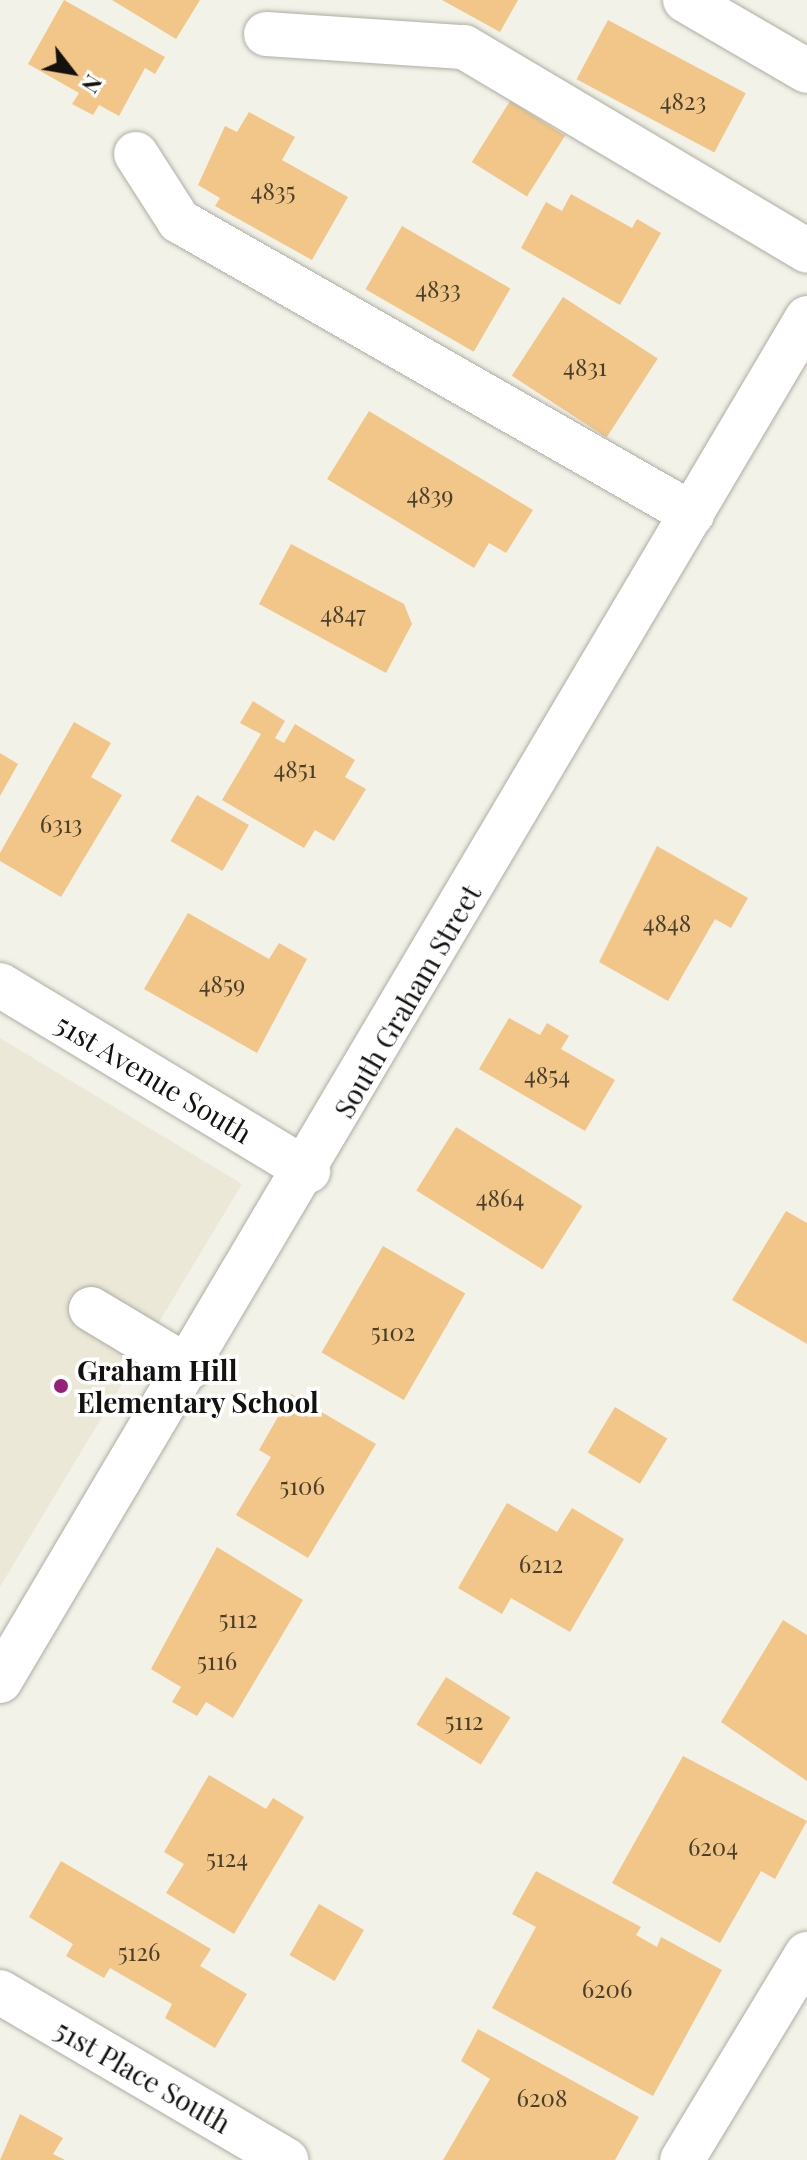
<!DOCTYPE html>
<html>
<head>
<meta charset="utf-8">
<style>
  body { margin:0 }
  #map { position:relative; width:807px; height:2160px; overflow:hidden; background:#f3f2e8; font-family:"Playfair Display",serif }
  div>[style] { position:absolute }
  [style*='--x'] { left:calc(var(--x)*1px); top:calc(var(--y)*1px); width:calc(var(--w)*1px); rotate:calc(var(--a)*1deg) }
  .built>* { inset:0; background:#ebe8d7 }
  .building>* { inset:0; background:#f1c688; transform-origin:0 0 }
  .roads { filter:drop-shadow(0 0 2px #aeada4) drop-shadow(0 0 2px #aeada4) }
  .minor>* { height:44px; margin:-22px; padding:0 22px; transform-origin:22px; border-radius:22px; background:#fff }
  .dots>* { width:22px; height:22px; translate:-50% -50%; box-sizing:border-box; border:4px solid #fff; border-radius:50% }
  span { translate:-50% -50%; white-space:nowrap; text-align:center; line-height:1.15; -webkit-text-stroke:7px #fff; paint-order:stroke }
  .number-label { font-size:24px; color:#4a3f2d }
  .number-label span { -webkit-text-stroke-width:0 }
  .street-label { font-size:28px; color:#13120f }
  .poi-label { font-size:28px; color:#13120f; font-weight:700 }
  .left { translate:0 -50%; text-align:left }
  .north { position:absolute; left:32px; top:32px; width:80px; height:80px; -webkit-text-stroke:6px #fff; paint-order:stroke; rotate:121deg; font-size:22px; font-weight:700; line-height:32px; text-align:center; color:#13120f }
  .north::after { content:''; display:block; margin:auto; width:28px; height:36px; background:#13120f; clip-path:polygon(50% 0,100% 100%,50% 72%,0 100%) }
</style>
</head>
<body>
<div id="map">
  <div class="built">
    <div style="clip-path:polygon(0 1038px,242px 1184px,0 1587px)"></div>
  </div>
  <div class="building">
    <div style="clip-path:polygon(64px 0,165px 57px,155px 74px,145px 68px,119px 116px,99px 105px,93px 115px,72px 104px,79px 93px,28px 64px)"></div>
    <div style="clip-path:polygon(112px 0,200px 0,176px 39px)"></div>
    <div style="clip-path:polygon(442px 0,518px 0,500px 32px)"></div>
    <div style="left:608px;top:20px;width:156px;height:67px;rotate:28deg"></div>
    <div style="left:510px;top:101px;width:65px;height:72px;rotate:32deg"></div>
    <div style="clip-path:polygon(249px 112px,295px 137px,282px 160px,348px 197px,312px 260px,215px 206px,220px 198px,198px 185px,225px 126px,237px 132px)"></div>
    <div style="clip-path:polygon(571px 194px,632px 228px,637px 219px,661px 233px,620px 305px,521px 248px,546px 202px,562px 211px)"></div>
    <div style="left:402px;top:226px;width:125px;height:73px;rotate:30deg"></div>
    <div style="left:563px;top:297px;width:113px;height:94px;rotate:33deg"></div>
    <div style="clip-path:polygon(369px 411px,533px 510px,506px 553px,489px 543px,474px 568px,327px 479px)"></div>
    <div style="clip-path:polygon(291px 544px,404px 604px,412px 624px,386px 673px,259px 604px)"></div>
    <div style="clip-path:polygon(253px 701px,285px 721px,275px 738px,284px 743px,295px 724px,355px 760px,345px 777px,366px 789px,334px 841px,315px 830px,304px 848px,222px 800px,261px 734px,240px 723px)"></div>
    <div style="clip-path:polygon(74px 722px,111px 743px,91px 777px,122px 795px,61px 897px,0 861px,0 853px)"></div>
    <div style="clip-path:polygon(0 753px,18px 764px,0 796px)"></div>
    <div style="left:197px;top:795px;width:60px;height:53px;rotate:30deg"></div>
    <div style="clip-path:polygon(657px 846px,748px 898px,731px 928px,715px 919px,668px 1001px,599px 962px)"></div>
    <div style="clip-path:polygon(188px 913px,269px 959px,279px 943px,307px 959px,257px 1053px,144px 989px)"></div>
    <div style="clip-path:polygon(509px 1018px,540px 1035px,547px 1023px,569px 1036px,561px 1049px,615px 1080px,585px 1131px,479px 1069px)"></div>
    <div style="left:456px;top:1127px;width:149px;height:75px;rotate:32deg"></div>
    <div style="clip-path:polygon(786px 1211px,807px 1223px,807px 1344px,732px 1300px)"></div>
    <div style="left:383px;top:1246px;width:95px;height:123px;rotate:30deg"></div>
    <div style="clip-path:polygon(291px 1394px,376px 1444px,308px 1558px,236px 1515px,271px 1457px,259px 1450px)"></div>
    <div style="left:615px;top:1407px;width:61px;height:53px;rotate:31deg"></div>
    <div style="clip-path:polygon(507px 1503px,557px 1532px,572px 1508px,624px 1539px,570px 1632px,511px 1598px,502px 1614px,458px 1588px)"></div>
    <div style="clip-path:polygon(217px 1547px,303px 1600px,233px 1718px,206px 1702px,197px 1716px,172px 1702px,181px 1687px,151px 1669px)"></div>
    <div style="clip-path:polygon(783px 1620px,807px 1635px,807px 1781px,721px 1722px)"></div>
    <div style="left:446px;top:1677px;width:76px;height:56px;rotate:32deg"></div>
    <div style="clip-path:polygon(683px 1756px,807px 1821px,775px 1879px,761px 1871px,720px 1943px,612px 1883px)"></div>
    <div style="clip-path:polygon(209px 1775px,266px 1809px,273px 1798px,304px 1817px,234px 1934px,166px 1893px,184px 1864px,164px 1852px)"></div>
    <div style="clip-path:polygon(61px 1861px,211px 1949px,200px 1966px,247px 1994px,215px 2048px,165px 2018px,172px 2004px,110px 1968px,104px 1978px,66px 1956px,73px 1944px,29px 1917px)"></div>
    <div style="clip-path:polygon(536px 1871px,641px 1927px,636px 1935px,657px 1947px,661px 1937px,722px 1970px,653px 2096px,492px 2008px,536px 1927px,512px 1914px)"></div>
    <div style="left:319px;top:1904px;width:52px;height:59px;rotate:30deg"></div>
    <div style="clip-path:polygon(478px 2029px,639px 2117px,615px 2160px,443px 2160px,490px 2079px,461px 2061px)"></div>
    <div style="clip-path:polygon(20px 2114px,63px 2138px,53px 2154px,65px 2160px,0 2160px)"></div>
  </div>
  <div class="roads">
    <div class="minor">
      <div style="--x:685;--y:0;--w:141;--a:30.2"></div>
      <div style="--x:266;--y:34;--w:198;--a:3.8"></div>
      <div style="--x:464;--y:47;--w:399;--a:30.7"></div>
      <div style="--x:136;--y:154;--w:80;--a:57.3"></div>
      <div style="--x:179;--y:221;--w:591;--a:29.73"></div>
      <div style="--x:0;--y:985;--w:360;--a:31.1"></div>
      <div style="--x:91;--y:1309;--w:114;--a:31"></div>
      <div style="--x:0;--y:1681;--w:1584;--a:-59.37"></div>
      <div style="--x:0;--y:1992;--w:332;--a:30.4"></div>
      <div style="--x:682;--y:2160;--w:241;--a:-58.8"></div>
    </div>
  </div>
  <div class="dots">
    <div style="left:61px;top:1386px;background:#971e79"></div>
  </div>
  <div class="number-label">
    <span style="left:683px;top:101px">4823</span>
    <span style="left:273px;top:191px">4835</span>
    <span style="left:438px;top:289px">4833</span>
    <span style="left:585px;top:367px">4831</span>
    <span style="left:430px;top:495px">4839</span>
    <span style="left:343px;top:614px">4847</span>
    <span style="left:295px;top:769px">4851</span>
    <span style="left:61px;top:824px">6313</span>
    <span style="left:667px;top:923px">4848</span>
    <span style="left:222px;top:984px">4859</span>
    <span style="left:547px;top:1075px">4854</span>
    <span style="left:500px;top:1198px">4864</span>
    <span style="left:393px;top:1332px">5102</span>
    <span style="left:302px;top:1486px">5106</span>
    <span style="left:541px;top:1564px">6212</span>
    <span style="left:238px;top:1619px">5112</span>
    <span style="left:217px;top:1661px">5116</span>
    <span style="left:464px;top:1721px">5112</span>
    <span style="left:713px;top:1847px">6204</span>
    <span style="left:227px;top:1858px">5124</span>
    <span style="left:139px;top:1952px">5126</span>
    <span style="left:607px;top:1989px">6206</span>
    <span style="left:542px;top:2098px">6208</span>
  </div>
  <div class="street-label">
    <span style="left:407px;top:1001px;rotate:-60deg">South Graham Street</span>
    <span style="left:154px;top:1078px;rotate:31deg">51st Avenue South</span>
    <span style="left:143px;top:2076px;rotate:30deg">51st Place South</span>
  </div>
  <div class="poi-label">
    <span class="left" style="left:77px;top:1386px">Graham Hill<br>Elementary School</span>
  </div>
  <div class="north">N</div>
</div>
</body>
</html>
